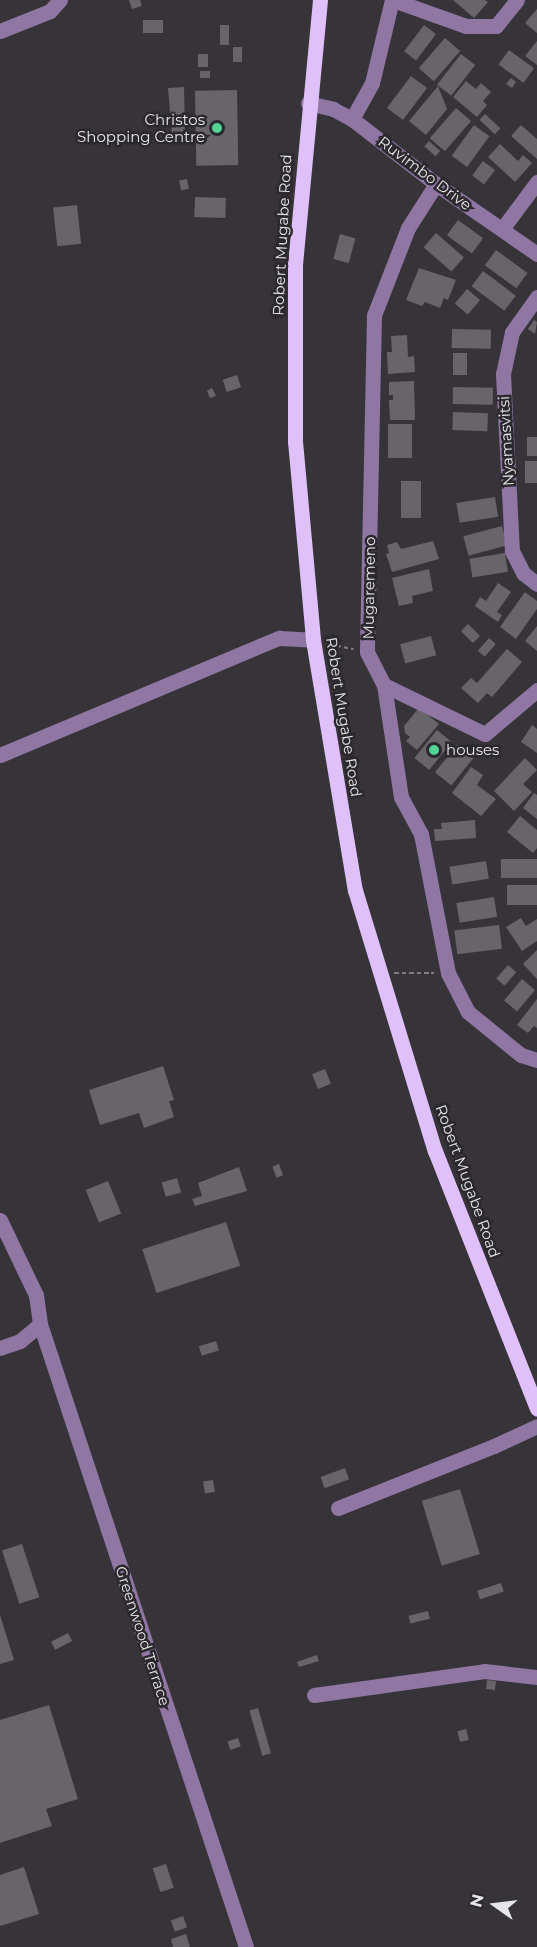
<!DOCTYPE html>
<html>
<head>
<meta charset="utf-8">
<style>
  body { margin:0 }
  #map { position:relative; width:537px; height:1947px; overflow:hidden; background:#363339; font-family:Montserrat,sans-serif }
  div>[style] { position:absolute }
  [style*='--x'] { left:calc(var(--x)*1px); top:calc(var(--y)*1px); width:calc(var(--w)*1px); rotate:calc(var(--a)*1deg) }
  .building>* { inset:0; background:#67646a; transform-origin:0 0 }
  .path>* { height:2px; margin-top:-1px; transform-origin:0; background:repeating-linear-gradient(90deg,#7f7d82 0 4.5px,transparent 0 7.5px) }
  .minor>* { height:15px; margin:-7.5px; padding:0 7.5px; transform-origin:7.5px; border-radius:7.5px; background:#8f76a3 }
  .major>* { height:15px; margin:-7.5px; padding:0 7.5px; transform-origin:7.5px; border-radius:7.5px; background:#dfc0f8 }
  .dots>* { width:16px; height:16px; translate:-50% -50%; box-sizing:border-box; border:3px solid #2c292e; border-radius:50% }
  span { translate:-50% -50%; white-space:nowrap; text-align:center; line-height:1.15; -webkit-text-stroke:5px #2c292e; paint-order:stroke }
  .poi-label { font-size:15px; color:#e6e5e8 }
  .right { translate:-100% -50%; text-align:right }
  .left { translate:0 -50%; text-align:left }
  .street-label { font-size:15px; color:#e6e5e8 }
  .north { position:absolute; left:465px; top:1875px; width:60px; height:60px; -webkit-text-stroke:4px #2c292e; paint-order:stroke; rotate:284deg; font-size:16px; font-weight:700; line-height:24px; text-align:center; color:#e6e5e8 }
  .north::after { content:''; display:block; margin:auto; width:21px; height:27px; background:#e6e5e8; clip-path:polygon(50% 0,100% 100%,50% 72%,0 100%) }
</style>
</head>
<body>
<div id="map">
  <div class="building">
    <div style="clip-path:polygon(129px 0,140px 0,142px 6px,132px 9px)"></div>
    <div style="clip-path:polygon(453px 0,485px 0,488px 2px,474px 18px)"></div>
    <div style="clip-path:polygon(537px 9px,537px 33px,525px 23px)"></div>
    <div style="left:143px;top:20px;width:20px;height:13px"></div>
    <div style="left:220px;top:25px;width:9px;height:20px"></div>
    <div style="left:424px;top:25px;width:15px;height:33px;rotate:37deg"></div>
    <div style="left:445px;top:38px;width:20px;height:40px;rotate:41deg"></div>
    <div style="clip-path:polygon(537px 41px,537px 65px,525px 56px)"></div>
    <div style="left:233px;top:47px;width:9px;height:15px"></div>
    <div style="left:509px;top:50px;width:31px;height:18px;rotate:36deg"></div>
    <div style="left:198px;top:54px;width:10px;height:13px"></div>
    <div style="left:461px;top:54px;width:18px;height:39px;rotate:38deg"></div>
    <div style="left:200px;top:71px;width:10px;height:7px"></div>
    <div style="left:411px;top:76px;width:20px;height:40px;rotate:37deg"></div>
    <div style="clip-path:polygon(511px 78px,516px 82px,512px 88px,506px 84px)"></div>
    <div style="clip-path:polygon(466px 81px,476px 89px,481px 83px,491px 92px,483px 101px,487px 105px,477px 117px,453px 97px)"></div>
    <div style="clip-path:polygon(438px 86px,447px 109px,426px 135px,409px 121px)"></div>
    <div style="clip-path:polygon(184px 87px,185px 134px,172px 135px,168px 88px)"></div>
    <div style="left:237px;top:90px;width:75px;height:42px;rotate:89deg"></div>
    <div style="left:456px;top:108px;width:20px;height:40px;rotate:41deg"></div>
    <div style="left:485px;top:114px;width:21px;height:8px;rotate:43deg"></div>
    <div style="left:474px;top:125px;width:19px;height:38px;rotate:36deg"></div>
    <div style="clip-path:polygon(521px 125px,537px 139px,537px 159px,511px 136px)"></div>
    <div style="left:429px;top:141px;width:15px;height:7px;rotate:42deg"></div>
    <div style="clip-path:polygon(500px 144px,518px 161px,523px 155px,532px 163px,515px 182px,488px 157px)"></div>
    <div style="left:483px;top:161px;width:15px;height:18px;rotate:37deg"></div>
    <div style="left:187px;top:179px;width:10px;height:8px;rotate:79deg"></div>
    <div style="left:195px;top:197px;width:31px;height:20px;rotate:2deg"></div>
    <div style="left:77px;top:205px;width:39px;height:24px;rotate:84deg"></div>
    <div style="left:458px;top:220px;width:31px;height:19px;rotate:36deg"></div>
    <div style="left:436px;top:233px;width:37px;height:19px;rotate:41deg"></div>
    <div style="left:340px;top:234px;width:16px;height:26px;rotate:15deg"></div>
    <div style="left:496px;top:250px;width:39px;height:19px;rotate:36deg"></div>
    <div style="clip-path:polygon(419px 268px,456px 280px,448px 300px,444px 298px,440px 308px,425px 302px,422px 306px,406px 300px)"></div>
    <div style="left:483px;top:271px;width:41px;height:19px;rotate:37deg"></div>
    <div style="left:467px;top:289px;width:17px;height:19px;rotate:40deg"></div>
    <div style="clip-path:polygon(534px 320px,537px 322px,535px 334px,528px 329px)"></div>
    <div style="left:452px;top:329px;width:39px;height:19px;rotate:1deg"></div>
    <div style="clip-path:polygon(407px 335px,408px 357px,414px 356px,415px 372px,388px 374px,387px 352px,392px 352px,391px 336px)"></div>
    <div style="left:453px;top:353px;width:14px;height:22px"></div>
    <div style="left:237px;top:375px;width:13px;height:15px;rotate:72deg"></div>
    <div style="clip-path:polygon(414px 381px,415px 420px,390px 420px,389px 400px,393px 400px,393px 395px,389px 395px,389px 382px)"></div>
    <div style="left:453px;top:387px;width:40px;height:17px;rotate:1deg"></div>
    <div style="clip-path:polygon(212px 388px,216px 396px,210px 398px,207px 391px)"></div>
    <div style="left:453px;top:412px;width:35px;height:18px;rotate:2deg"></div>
    <div style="left:412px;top:424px;width:34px;height:24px;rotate:90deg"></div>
    <div style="left:527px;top:437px;width:10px;height:19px"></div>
    <div style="left:525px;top:461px;width:12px;height:22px"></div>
    <div style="left:401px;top:481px;width:20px;height:37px"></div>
    <div style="left:495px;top:497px;width:20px;height:39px;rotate:81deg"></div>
    <div style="left:502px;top:526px;width:20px;height:40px;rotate:75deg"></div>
    <div style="clip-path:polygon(433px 541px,439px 559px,392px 572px,386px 554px,389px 553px,387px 545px,397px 542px,401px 549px)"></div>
    <div style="left:505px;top:553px;width:19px;height:36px;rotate:81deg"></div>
    <div style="clip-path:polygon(429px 569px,433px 591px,412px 596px,413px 603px,399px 606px,392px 578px)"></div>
    <div style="clip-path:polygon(498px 583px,511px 592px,497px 612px,502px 615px,498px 622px,475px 606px,480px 597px,486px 601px)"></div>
    <div style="clip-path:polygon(525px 592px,537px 601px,537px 609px,516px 639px,500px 627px)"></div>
    <div style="left:468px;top:624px;width:17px;height:10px;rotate:45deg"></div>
    <div style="clip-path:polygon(537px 626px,537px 651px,525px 641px)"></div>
    <div style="left:431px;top:636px;width:20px;height:32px;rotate:75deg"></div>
    <div style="left:489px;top:638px;width:9px;height:17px;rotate:41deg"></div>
    <div style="clip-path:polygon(507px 649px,522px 662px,492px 697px,487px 693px,478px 703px,461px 688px,471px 678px,477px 683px)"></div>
    <div style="clip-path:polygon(419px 708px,439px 724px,417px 750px,406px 741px,410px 737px,405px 733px,404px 726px)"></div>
    <div style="clip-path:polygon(532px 725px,537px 729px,537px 753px,521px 742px)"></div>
    <div style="left:437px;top:730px;width:19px;height:36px;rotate:39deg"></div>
    <div style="left:457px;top:745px;width:21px;height:35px;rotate:39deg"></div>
    <div style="clip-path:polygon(525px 758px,537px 770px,523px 784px,532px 792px,514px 811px,494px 791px)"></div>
    <div style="clip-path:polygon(471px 767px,483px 775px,477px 785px,496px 799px,481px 816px,452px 793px)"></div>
    <div style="clip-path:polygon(534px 793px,537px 795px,537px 819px,523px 808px)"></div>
    <div style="clip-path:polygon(520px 816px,537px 830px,537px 848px,533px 853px,507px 832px)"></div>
    <div style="clip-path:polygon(475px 820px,476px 838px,435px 841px,434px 829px,442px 829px,441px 823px)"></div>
    <div style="left:537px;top:859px;width:19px;height:36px;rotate:90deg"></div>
    <div style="left:486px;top:861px;width:18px;height:37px;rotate:81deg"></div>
    <div style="left:537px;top:885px;width:20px;height:30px;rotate:90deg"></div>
    <div style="left:494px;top:897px;width:20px;height:38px;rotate:81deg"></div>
    <div style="clip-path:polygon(521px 918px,526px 926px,537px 919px,537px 941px,522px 951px,506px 927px)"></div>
    <div style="left:499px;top:925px;width:24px;height:45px;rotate:83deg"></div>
    <div style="clip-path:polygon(537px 950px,537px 979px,523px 964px)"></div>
    <div style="left:508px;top:965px;width:11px;height:18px;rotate:41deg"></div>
    <div style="left:522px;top:979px;width:17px;height:28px;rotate:40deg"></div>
    <div style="clip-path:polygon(537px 999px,537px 1028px,534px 1026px,528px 1033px,517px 1025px)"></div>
    <div style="clip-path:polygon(163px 1066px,174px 1100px,169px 1101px,174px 1117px,144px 1128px,139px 1113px,100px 1125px,89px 1090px)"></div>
    <div style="left:325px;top:1069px;width:16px;height:14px;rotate:68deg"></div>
    <div style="left:279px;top:1164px;width:12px;height:7px;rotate:70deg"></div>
    <div style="clip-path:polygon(239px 1167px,247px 1191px,195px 1206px,192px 1199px,202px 1196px,198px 1183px)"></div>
    <div style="left:177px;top:1178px;width:15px;height:16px;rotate:74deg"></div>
    <div style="left:108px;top:1181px;width:35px;height:24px;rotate:68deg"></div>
    <div style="left:226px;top:1222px;width:46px;height:88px;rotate:72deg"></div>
    <div style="left:216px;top:1341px;width:10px;height:18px;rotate:73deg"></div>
    <div style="left:345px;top:1468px;width:12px;height:26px;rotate:70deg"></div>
    <div style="left:213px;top:1480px;width:12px;height:10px;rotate:81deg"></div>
    <div style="left:460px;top:1489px;width:68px;height:40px;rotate:73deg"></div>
    <div style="left:22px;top:1544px;width:56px;height:21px;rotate:72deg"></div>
    <div style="left:501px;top:1583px;width:9px;height:25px;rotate:72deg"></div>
    <div style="left:428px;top:1611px;width:8px;height:20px;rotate:76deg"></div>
    <div style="clip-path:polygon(0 1615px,14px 1660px,0 1664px)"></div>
    <div style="left:68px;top:1633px;width:9px;height:19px;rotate:63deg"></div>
    <div style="clip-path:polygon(317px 1655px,319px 1661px,299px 1667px,297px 1662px)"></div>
    <div style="left:487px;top:1680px;width:9px;height:9px;rotate:6deg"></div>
    <div style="clip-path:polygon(49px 1705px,78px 1799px,46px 1809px,52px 1826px,0 1843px,0 1720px)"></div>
    <div style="left:258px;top:1708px;width:47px;height:9px;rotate:74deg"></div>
    <div style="left:466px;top:1729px;width:11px;height:9px;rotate:75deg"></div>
    <div style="left:238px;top:1738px;width:9px;height:11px;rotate:72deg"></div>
    <div style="left:166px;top:1864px;width:25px;height:14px;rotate:72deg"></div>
    <div style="clip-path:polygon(24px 1867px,39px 1914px,0 1926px,0 1875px)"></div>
    <div style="left:183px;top:1916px;width:12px;height:13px;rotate:70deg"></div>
    <div style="clip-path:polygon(186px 1934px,190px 1947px,173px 1947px,171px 1939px)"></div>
  </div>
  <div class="path">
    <div style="--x:329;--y:644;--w:25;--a:12"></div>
    <div style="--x:394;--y:973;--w:40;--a:0"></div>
  </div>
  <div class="minor">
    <div style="--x:393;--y:0;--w:77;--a:19.6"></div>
    <div style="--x:466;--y:26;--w:30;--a:0"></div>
    <div style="--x:496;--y:26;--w:33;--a:-51"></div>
    <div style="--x:0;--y:31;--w:54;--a:-21.8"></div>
    <div style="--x:50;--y:11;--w:15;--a:-48"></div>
    <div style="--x:308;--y:103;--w:26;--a:13"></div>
    <div style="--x:333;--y:109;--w:21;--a:28"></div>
    <div style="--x:352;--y:119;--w:106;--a:37.7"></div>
    <div style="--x:436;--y:184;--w:123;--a:34.7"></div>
    <div style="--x:352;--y:119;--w:41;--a:-60.9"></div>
    <div style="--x:372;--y:83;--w:85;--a:-76.5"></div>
    <div style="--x:436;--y:184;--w:52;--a:122.5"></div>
    <div style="--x:408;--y:228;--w:93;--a:111.3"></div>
    <div style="--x:374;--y:315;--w:337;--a:91.2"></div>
    <div style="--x:367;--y:652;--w:37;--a:63"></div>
    <div style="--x:384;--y:685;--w:113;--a:81.4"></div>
    <div style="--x:401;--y:797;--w:42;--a:61.6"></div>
    <div style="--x:421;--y:834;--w:142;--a:79"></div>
    <div style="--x:448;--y:973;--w:44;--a:62.9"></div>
    <div style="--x:468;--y:1012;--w:68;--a:39.1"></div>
    <div style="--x:521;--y:1055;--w:17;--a:17"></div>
    <div style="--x:502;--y:229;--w:59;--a:-53.3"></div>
    <div style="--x:537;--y:297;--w:43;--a:125.5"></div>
    <div style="--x:512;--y:332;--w:43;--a:102.1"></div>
    <div style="--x:503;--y:374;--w:177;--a:87.1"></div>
    <div style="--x:512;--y:551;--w:25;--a:63"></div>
    <div style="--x:523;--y:573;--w:18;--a:38"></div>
    <div style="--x:384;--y:685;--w:112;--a:25.9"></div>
    <div style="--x:485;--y:734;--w:68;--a:-40.2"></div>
    <div style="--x:0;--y:755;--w:303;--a:-22.8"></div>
    <div style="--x:279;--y:638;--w:34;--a:3"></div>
    <div style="--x:0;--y:1220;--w:83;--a:64.4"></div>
    <div style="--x:36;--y:1295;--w:29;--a:82"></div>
    <div style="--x:40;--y:1324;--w:656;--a:71.7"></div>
    <div style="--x:0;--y:1348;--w:21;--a:-19"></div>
    <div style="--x:20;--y:1341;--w:26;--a:-40"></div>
    <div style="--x:338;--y:1508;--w:168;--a:-21.7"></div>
    <div style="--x:494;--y:1446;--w:47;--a:-24.9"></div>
    <div style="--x:314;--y:1695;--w:172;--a:-8"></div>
    <div style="--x:484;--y:1671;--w:53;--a:6.5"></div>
  </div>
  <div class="major">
    <div style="--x:320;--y:0;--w:265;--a:95.4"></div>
    <div style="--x:295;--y:264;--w:177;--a:90"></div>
    <div style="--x:295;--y:441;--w:200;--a:84.8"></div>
    <div style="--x:313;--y:640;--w:254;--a:80.5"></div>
    <div style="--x:355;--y:890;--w:273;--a:73"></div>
    <div style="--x:435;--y:1151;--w:277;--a:68.4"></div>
  </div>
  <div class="dots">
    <div style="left:217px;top:128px;background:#52d397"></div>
    <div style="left:434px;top:750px;background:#52d397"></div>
  </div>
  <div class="poi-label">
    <span class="right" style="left:205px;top:128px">Christos<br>Shopping Centre</span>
    <span class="left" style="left:446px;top:750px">houses</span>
  </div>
  <div class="street-label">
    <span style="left:425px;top:173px;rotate:37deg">Ruvimbo Drive</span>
    <span style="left:282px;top:235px;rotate:-87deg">Robert Mugabe Road</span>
    <span style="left:506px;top:441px;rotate:-93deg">Nyamasvitsi</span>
    <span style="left:369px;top:588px;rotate:-89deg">Mugaremeno</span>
    <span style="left:344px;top:717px;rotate:81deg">Robert Mugabe Road</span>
    <span style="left:468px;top:1181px;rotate:70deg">Robert Mugabe Road</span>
    <span style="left:143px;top:1636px;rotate:72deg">Greenwood Terrace</span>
  </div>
  <div class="north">N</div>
</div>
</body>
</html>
